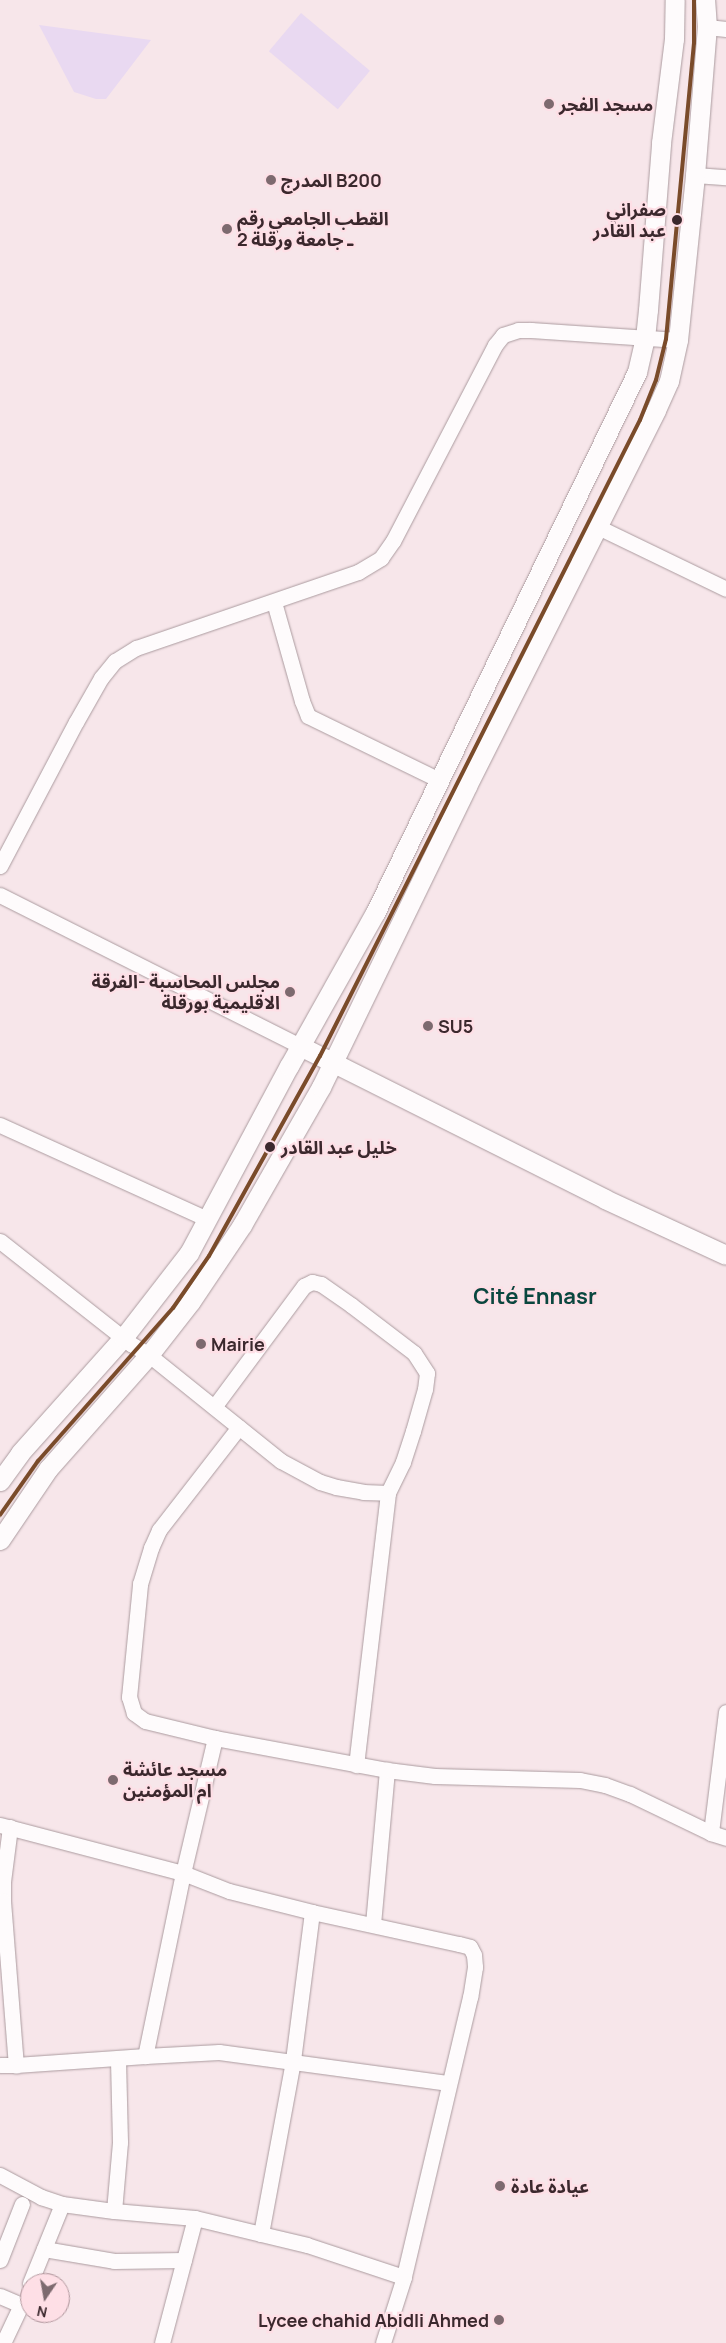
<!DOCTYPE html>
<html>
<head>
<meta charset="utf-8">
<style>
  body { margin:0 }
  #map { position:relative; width:726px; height:2343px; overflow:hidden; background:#f7e6ea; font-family:Manrope,"Noto Sans Arabic",sans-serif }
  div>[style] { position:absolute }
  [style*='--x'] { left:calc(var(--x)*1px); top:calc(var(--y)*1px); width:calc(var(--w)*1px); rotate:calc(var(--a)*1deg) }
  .green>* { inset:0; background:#e9d9f1; transform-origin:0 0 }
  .roads { filter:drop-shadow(0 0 1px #ab9b9f) drop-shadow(0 0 1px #ab9b9f) }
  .minor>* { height:15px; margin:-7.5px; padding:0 7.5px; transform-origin:7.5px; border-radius:7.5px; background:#fefbfc }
  .tertiary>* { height:19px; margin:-9.5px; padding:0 9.5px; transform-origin:9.5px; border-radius:9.5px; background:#fefbfc }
  .tram-1>* { height:4px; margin:-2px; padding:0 2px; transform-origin:2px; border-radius:2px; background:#7a4b2a }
  .dots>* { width:14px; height:14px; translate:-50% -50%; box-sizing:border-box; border:2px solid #fedfe6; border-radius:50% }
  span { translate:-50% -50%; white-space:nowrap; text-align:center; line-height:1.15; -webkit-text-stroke:4.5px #fedfe6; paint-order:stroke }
  .poi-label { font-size:18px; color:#3b282d; font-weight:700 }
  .left { translate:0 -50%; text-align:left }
  .right { translate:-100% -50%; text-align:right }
  .stop-label { font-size:18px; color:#3b282d; font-weight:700 }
  .district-label { font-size:22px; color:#0a473f; font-weight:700 }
  .north { position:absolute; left:20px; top:2273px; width:50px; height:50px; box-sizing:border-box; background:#fedfe6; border:1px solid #b0969c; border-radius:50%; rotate:192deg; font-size:14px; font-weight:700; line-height:20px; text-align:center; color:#3b282d }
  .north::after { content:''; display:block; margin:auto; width:18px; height:22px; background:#7d6a6f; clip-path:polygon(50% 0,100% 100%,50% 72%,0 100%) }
</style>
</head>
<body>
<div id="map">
  <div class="green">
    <div style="left:301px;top:13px;width:90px;height:50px;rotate:40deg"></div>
    <div style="clip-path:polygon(39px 25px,151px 40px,106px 99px,96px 99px,74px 92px)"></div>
  </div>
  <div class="roads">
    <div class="minor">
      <div style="--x:707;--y:27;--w:19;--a:6"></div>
      <div style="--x:695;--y:175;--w:31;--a:4"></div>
      <div style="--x:598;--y:527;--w:142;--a:25.8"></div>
      <div style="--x:274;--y:602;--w:103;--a:74.2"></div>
      <div style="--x:302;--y:701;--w:16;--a:68"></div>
      <div style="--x:308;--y:716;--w:146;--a:26"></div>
      <div style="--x:0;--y:866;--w:163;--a:-62.2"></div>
      <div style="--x:76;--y:722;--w:51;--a:-60.4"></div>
      <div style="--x:101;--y:678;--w:22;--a:-51"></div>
      <div style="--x:115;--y:661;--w:25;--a:-32"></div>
      <div style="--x:136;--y:648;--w:235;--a:-18.9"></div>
      <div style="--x:358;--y:572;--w:27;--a:-31"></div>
      <div style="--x:381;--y:558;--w:21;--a:-55"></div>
      <div style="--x:393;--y:541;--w:221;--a:-62.5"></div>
      <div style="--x:495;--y:345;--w:13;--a:-51"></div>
      <div style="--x:503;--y:335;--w:16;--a:-18"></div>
      <div style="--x:518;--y:330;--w:13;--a:0"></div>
      <div style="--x:531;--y:330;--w:147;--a:3.9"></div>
      <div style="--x:0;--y:895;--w:336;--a:26.7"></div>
      <div style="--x:0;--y:1125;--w:227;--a:24.4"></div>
      <div style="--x:0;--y:1241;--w:167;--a:38.2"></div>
      <div style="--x:131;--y:1344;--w:21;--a:31"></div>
      <div style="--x:149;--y:1355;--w:169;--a:38.8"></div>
      <div style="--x:281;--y:1461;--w:44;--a:28.3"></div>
      <div style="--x:320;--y:1482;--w:17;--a:17"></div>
      <div style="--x:336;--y:1487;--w:27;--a:10"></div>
      <div style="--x:363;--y:1492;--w:25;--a:2"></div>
      <div style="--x:214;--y:1407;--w:151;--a:-53.4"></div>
      <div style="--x:304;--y:1286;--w:9;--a:-27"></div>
      <div style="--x:312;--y:1282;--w:9;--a:13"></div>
      <div style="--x:321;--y:1284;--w:37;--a:35"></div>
      <div style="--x:351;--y:1305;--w:79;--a:37.3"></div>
      <div style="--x:414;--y:1353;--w:24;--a:57"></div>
      <div style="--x:427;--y:1373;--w:16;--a:97"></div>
      <div style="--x:425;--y:1389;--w:44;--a:105.9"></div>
      <div style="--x:413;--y:1431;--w:33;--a:108"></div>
      <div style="--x:403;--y:1462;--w:34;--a:116"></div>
      <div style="--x:388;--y:1493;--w:274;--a:96.7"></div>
      <div style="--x:726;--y:1712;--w:122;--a:97.1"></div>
      <div style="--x:711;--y:1833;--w:16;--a:18"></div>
      <div style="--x:215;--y:1738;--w:72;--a:-166.3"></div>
      <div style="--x:145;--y:1721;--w:14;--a:-144"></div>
      <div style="--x:134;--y:1713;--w:17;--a:-107"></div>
      <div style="--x:129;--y:1697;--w:114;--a:-84.4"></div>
      <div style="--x:140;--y:1584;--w:38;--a:-73"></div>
      <div style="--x:151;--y:1548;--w:20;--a:-66"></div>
      <div style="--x:159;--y:1530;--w:130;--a:-52.2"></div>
      <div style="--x:387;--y:1770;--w:48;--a:7.1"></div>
      <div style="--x:435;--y:1776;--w:145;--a:1.6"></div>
      <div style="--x:580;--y:1780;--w:25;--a:11"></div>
      <div style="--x:605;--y:1785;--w:27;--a:20"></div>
      <div style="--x:630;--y:1794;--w:90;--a:25.7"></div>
      <div style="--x:0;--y:1825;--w:189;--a:14.7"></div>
      <div style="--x:183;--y:1873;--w:49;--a:21.4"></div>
      <div style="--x:229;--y:1891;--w:86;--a:14.2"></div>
      <div style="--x:312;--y:1912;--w:150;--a:97.3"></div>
      <div style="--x:293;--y:2061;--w:176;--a:100.5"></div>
      <div style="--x:261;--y:2234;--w:47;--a:13.4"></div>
      <div style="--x:307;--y:2245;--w:102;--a:18.3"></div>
      <div style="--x:404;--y:2277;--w:69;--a:107.7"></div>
      <div style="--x:10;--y:1827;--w:55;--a:97.3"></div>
      <div style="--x:3;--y:1882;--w:19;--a:90"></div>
      <div style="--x:3;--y:1901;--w:165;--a:85.5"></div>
      <div style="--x:16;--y:2065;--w:129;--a:-4"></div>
      <div style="--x:312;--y:1912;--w:150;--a:12.3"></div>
      <div style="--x:459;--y:1944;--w:11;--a:15"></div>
      <div style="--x:470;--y:1947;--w:9;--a:63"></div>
      <div style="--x:474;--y:1955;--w:12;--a:85"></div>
      <div style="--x:475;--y:1967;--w:30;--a:99"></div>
      <div style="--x:470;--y:1997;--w:288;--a:103.3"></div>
      <div style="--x:373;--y:1924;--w:155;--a:-84.8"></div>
      <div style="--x:387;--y:1770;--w:175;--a:-169.5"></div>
      <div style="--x:215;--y:1738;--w:139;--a:103.3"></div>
      <div style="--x:183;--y:1873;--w:187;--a:101.7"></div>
      <div style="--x:145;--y:2056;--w:74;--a:-3.1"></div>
      <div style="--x:219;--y:2052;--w:232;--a:7.7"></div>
      <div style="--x:0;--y:2065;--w:16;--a:0"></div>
      <div style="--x:0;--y:2175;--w:47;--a:28.2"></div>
      <div style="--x:41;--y:2197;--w:22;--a:18"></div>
      <div style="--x:62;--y:2204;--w:52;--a:7.7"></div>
      <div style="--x:114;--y:2211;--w:81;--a:4.9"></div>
      <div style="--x:195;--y:2218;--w:68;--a:13.6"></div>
      <div style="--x:114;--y:2211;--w:69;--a:-85"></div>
      <div style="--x:120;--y:2142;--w:83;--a:-91.4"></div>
      <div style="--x:44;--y:2249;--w:71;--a:9.7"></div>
      <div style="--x:114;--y:2261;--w:70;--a:-0.8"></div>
      <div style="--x:0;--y:2260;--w:60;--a:-68.6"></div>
      <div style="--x:30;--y:2283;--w:85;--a:-67.9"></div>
      <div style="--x:0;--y:2296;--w:23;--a:23"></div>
      <div style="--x:21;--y:2305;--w:42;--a:115.3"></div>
      <div style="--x:162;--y:2343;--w:129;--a:-75.2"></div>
    </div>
    <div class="tertiary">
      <div style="--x:300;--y:1046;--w:341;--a:26.6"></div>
      <div style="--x:605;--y:1199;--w:133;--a:24.8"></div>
      <div style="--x:0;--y:1481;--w:34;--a:-54"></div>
      <div style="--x:20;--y:1453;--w:154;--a:-48.2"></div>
      <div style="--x:123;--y:1338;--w:108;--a:-52.2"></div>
      <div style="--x:189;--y:1253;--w:212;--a:-61.9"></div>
      <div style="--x:289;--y:1066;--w:176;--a:-60.7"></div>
      <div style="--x:375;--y:913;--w:601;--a:-64.16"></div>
      <div style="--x:637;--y:372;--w:35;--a:-77"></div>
      <div style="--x:645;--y:338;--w:28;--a:-84"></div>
      <div style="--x:648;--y:310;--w:168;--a:-85.5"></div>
      <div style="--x:661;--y:143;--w:105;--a:-82.9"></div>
      <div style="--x:674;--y:39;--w:39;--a:-89"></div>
      <div style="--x:0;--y:1540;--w:86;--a:-55.9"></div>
      <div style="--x:48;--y:1469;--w:152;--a:-48.5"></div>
      <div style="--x:149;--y:1355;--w:68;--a:-52.1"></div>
      <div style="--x:191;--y:1301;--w:92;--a:-56.1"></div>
      <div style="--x:242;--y:1225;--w:159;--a:-60.2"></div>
      <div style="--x:321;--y:1087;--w:335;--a:-64.1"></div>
      <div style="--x:467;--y:786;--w:421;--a:-63.3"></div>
      <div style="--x:656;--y:410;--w:32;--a:-66"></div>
      <div style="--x:669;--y:381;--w:42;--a:-77.6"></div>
      <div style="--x:678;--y:340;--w:166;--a:-84.1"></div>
      <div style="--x:695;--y:175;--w:148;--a:-85.4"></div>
      <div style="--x:707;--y:27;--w:27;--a:-94"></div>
    </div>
  </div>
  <div class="tram-1">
    <div style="--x:0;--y:1515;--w:66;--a:-54.9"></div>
    <div style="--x:38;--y:1461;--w:204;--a:-48.6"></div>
    <div style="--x:173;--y:1308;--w:63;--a:-55.3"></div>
    <div style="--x:209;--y:1256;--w:229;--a:-61"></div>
    <div style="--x:320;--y:1056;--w:712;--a:-63.29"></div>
    <div style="--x:640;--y:420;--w:43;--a:-68.2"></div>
    <div style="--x:656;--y:380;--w:42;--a:-76.3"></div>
    <div style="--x:666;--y:339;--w:297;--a:-84.6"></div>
    <div style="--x:694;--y:43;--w:43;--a:-90"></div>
  </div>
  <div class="dots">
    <div style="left:549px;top:104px;background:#7d6a6f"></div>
    <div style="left:271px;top:180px;background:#7d6a6f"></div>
    <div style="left:677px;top:220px;background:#3b282d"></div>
    <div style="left:227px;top:229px;background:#7d6a6f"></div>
    <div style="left:290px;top:992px;background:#7d6a6f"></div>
    <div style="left:428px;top:1026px;background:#7d6a6f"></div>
    <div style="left:270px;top:1147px;background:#3b282d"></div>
    <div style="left:201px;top:1344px;background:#7d6a6f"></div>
    <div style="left:113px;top:1780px;background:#7d6a6f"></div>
    <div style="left:500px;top:2186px;background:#7d6a6f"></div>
    <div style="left:499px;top:2320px;background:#7d6a6f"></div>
  </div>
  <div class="poi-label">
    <span class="left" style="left:559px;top:104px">مسجد الفجر</span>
    <span class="left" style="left:281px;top:180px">المدرج B200</span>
    <span class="left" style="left:237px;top:229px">القطب الجامعي رقم<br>2 ـ جامعة ورقلة</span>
    <span class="right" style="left:280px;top:992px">مجلس المحاسبة -الفرقة<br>الاقليمية بورقلة</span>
    <span class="left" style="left:438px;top:1026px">SU5</span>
    <span class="left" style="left:211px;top:1344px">Mairie</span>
    <span class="left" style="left:123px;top:1780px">مسجد عائشة<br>ام المؤمنين</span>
    <span class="left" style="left:511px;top:2186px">عيادة عادة</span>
    <span class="right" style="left:489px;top:2320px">Lycee chahid Abidli Ahmed</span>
  </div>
  <div class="stop-label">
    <span class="right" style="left:666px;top:220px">صفراني<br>عبد القادر</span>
    <span class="left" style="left:281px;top:1147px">خليل عبد القادر</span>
  </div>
  <div class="district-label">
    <span style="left:535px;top:1297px">Cité Ennasr</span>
  </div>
  <div class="north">N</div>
</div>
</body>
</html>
